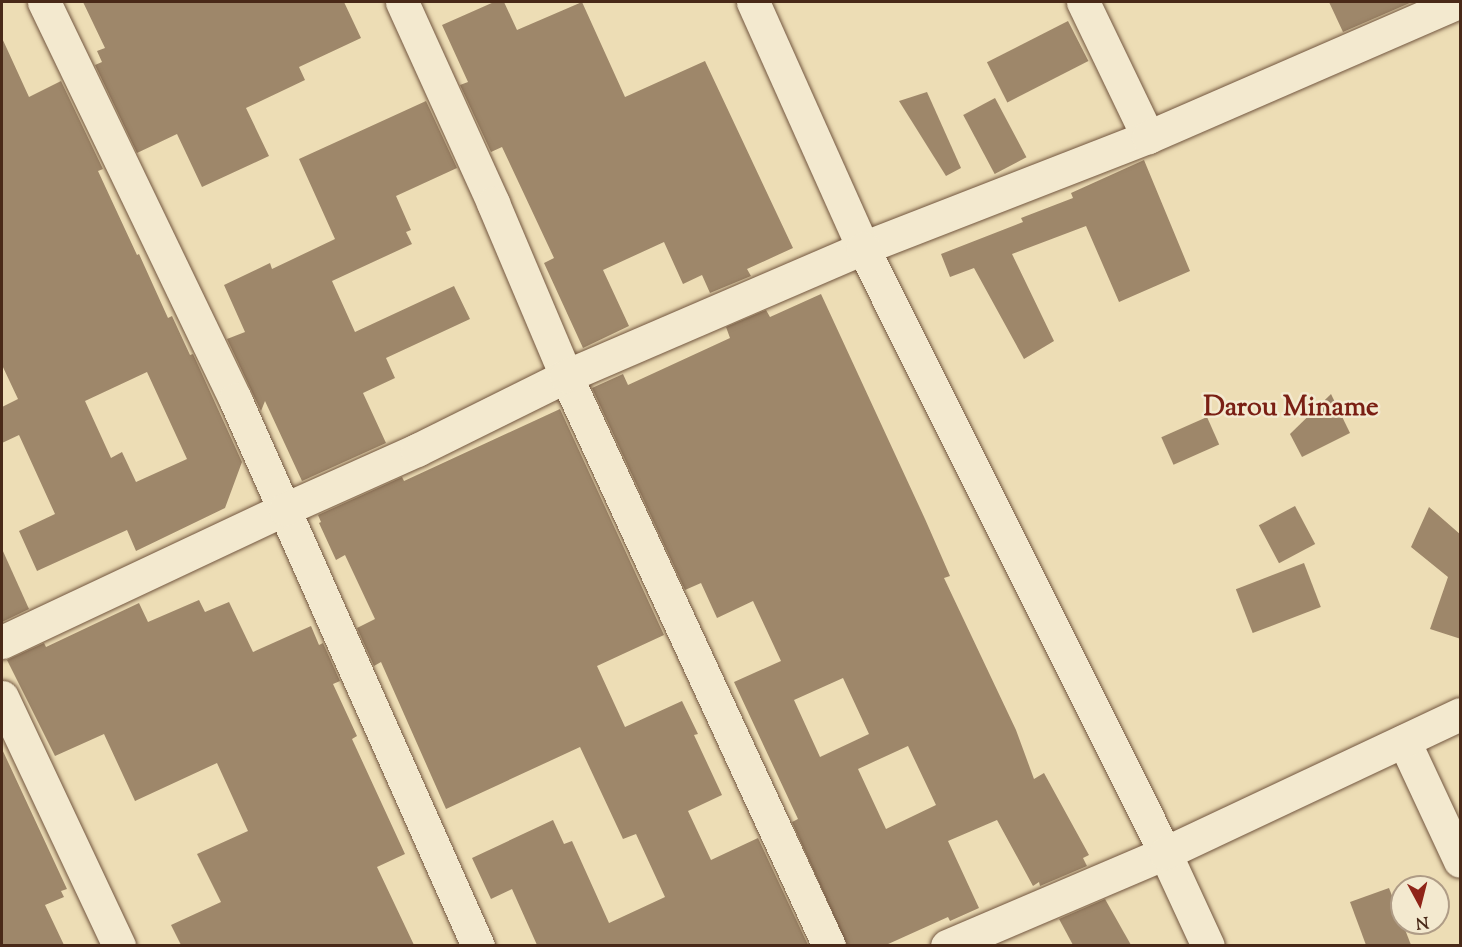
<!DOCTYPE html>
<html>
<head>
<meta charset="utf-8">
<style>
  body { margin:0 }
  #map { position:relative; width:1462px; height:947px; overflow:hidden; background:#edddb5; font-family:"Sorts Mill Goudy",serif }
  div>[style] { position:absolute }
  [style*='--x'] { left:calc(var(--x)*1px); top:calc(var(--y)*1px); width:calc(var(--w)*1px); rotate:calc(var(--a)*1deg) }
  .building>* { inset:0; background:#9e876a; transform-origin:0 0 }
  .roads { filter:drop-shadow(0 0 2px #72563f) drop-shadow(0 0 2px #72563f) }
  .street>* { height:33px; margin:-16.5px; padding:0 16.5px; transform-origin:16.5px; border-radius:16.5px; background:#f3e9cf }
  .secondary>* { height:33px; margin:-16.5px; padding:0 16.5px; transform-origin:16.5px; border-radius:16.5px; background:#f3e9cf }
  span { translate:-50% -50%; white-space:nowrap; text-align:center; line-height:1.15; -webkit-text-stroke:5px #f3e9cf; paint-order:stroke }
  .district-label { font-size:27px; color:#7a1f14; font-weight:700 }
  .frame { position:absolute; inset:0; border:3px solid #492918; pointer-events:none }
  .north { position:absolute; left:1390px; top:875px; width:60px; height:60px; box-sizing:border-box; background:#f3e9cf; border:2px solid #af9c86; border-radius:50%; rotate:173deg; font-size:16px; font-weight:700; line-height:24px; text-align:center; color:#492918 }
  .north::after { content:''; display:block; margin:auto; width:21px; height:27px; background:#8f2418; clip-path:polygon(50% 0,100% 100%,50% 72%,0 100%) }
</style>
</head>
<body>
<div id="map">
  <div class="building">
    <div style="clip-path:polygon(83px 2px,344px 2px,361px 38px,299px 67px,305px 80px,246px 108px,269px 156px,202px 187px,177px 134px,137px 153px,95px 65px,102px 62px,97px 51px,105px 48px)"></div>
    <div style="clip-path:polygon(494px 2px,504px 2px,517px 30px,582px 2px,625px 97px,705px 61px,793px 248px,747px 269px,751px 276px,710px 293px,702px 275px,683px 284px,664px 242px,603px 270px,629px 326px,583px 348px,544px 263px,554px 258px,502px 147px,491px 152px,460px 85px,468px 82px,442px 25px)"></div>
    <div style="clip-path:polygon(1329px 2px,1412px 2px,1343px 32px)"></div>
    <div style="left:1068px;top:21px;width:45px;height:91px;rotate:63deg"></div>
    <div style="clip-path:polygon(evenodd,2px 38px,29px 97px,61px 81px,103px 169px,98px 171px,137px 255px,139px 254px,168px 318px,172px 316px,190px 355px,193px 354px,242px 462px,225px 508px,136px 551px,127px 530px,37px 571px,19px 531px,55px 514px,19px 435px,2px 443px,2px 407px,18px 399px,2px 365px,2px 38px,147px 372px,187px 459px,136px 482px,122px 452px,111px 458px,85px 401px,147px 372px)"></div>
    <div style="clip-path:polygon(927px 92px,961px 168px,946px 176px,899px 101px)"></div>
    <div style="left:995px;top:98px;width:67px;height:36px;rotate:62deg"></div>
    <div style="clip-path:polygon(426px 101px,457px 168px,396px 196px,411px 230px,406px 232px,412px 244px,332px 281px,355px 332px,454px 286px,470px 319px,386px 358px,395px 378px,363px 393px,386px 443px,302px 481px,265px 401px,261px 411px,227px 339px,245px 332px,224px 285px,270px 263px,272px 269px,335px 239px,299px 159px)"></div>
    <div style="clip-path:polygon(1144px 160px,1190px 271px,1119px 302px,1086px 226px,1012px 254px,1054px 341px,1024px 359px,974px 268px,950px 277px,941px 254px,1023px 222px,1021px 218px,1073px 198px,1071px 193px)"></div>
    <div style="clip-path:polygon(evenodd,821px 294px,925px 519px,950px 576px,944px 578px,1016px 730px,1034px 779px,1044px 773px,1089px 855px,1083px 858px,1087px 866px,1040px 886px,1039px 882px,1033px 886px,997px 820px,948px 841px,979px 908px,950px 921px,948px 917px,886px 945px,847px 945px,792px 822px,798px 819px,734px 682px,781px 661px,753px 601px,717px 618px,701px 583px,685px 590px,592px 388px,623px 374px,628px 385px,730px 338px,726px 327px,766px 310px,770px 317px,821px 294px,843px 678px,869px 734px,820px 757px,794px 700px,843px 678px,821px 294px,908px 746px,936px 805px,886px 829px,858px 769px,908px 746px)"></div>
    <div style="clip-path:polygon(1331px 394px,1350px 433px,1302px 457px,1290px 434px)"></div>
    <div style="clip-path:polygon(560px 409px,664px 635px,597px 666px,625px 727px,682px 701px,698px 734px,694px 735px,722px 795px,688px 811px,711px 860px,758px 838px,808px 945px,537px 945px,512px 889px,491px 899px,472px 858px,553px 820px,564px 844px,572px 841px,609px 923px,665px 897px,636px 834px,623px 839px,580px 747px,446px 809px,381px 662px,374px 666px,357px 628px,375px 619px,345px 555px,336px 560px,319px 523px,321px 522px,318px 515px,402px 477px,404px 481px)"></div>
    <div style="left:1207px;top:417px;width:30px;height:50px;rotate:66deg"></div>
    <div style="left:1295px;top:506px;width:43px;height:41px;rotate:62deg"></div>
    <div style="clip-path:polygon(1429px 507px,1461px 535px,1461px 639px,1430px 629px,1448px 577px,1411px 547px)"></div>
    <div style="clip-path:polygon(2px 549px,29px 609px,2px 622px)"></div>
    <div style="left:1304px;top:563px;width:47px;height:73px;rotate:69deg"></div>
    <div style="clip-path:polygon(199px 600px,205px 612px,229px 602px,253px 652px,311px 626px,319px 645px,323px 643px,340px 681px,333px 684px,357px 736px,352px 739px,405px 854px,377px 867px,414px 945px,181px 945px,171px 925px,221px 902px,197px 854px,248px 831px,217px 763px,135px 801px,104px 734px,55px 756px,7px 660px,44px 643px,46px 647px,139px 603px,148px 622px)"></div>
    <div style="clip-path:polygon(2px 749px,67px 889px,61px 891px,64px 897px,45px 905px,64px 945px,2px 945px)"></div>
    <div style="clip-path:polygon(1389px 888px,1411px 945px,1366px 945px,1350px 902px)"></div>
    <div style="clip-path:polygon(1105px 899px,1131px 945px,1073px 945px,1059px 919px)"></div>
  </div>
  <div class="roads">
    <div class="street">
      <div style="--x:44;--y:2;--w:441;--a:64.3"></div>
      <div style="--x:235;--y:399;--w:599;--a:66.05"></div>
      <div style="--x:402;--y:2;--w:221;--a:65.6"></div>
      <div style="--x:493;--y:203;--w:188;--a:67.1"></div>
      <div style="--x:566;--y:376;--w:628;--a:65.23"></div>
      <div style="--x:1083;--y:2;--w:150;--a:64.3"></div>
      <div style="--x:2;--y:642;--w:313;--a:-25.2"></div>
      <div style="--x:285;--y:509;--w:145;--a:-24.1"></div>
      <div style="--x:417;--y:450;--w:166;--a:-26.4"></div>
      <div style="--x:566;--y:376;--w:323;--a:-23.3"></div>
      <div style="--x:863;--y:248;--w:306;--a:-21.3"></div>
      <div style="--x:1148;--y:137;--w:338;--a:-23.5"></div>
      <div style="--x:2;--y:697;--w:275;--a:64.8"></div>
      <div style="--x:1404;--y:741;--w:132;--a:65"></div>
    </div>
    <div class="secondary">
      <div style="--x:753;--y:2;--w:269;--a:65.9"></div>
      <div style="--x:863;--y:248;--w:676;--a:63.47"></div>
      <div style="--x:1165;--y:853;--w:102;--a:65.2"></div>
      <div style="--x:947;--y:946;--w:237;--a:-23.1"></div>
      <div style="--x:1165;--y:853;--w:326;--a:-25.2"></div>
    </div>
  </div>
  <div class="district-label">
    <span style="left:1291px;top:409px">Darou Miname</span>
  </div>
  <div class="frame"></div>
  <div class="north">N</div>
</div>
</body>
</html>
